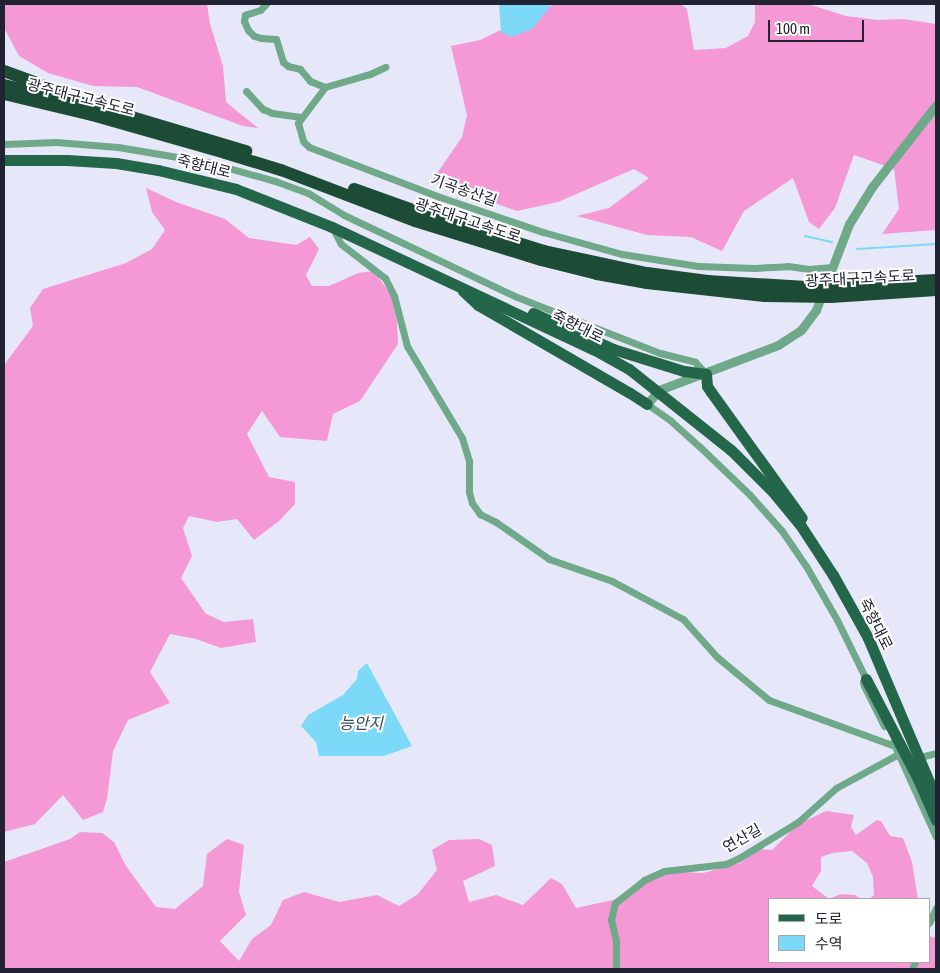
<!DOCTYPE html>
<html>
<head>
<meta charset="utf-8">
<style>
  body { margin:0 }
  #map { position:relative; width:940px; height:973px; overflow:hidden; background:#e6e8f9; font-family:"Asap Condensed","Noto Sans KR",sans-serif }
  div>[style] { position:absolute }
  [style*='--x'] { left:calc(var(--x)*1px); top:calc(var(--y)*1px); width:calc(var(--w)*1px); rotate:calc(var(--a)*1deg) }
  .forest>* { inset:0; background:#f499d5 }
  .water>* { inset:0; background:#7cd9f7 }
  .stream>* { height:2px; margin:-1px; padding:0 1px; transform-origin:1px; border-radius:1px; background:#7cd9f7 }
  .minor>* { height:7px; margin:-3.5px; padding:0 3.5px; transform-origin:3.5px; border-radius:3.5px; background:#70a88a }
  .tertiary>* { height:9px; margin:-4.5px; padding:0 4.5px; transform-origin:4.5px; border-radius:4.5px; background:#70a88a }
  .primary>* { height:11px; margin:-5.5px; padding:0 5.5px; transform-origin:5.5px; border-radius:5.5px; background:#246649 }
  .motorway>* { height:12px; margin:-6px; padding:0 6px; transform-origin:6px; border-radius:6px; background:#1c4c36 }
  span { translate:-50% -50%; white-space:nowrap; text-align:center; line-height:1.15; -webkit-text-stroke:4px #fff; paint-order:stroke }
  .street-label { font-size:15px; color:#212232 }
  .water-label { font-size:16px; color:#314f58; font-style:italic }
  .frame { position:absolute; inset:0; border:5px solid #212232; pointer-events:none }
  .legend { position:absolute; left:768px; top:898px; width:162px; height:65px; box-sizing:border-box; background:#fff; border:1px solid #a6a7ad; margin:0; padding:6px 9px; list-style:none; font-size:15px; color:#212232 }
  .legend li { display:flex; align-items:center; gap:10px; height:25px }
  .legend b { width:25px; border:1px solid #a6a7ad }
  .scale { position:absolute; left:768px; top:20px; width:96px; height:22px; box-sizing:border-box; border:2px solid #212232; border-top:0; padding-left:6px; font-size:15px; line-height:18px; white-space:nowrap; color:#212232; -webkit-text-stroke:4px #fff; paint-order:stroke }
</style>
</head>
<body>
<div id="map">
  <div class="forest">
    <div style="clip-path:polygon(5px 4px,207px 4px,210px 24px,223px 66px,226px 102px,258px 128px,243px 126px,137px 87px,93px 86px,48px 73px,19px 56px,4px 28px)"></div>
    <div style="clip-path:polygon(555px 4px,681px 4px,687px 9px,694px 50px,726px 48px,748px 36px,755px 22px,755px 4px,808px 4px,846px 16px,878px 20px,904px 19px,936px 24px,936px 230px,882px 234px,899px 209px,894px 169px,854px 155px,835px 208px,819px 229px,809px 222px,793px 178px,744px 211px,722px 251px,691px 237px,647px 235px,577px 216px,609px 208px,649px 178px,634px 169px,558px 202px,517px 211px,460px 190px,431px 182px,462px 137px,467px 115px,451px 46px,480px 40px)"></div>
    <div style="clip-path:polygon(146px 188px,176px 202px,225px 219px,249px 238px,296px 245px,310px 237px,319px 249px,306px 275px,312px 286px,329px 286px,358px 273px,374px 271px,391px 295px,397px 322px,398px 344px,360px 401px,333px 414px,327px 441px,280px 437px,262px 411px,247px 434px,269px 477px,295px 482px,295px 504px,279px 521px,254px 540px,237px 519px,217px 522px,189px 516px,183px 528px,192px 556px,181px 578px,206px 614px,224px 622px,253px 619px,256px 642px,221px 648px,196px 639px,170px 634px,150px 672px,170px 703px,128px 720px,113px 751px,107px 799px,103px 812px,83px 820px,63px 795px,35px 824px,4px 832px,4px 365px,33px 326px,30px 308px,43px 289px,126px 263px,152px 249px,165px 230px,152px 212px)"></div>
    <div style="clip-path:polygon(826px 811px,854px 815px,851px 827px,856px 835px,877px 820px,881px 821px,890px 836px,903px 838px,912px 862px,918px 899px,869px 899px,874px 895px,873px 877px,867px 863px,852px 851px,833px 853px,821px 857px,821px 871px,812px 886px,829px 899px,841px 894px,855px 895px,861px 899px,769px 899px,769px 962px,929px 962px,929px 936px,936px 938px,936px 969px,4px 969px,4px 862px,70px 839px,80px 832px,102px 833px,114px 842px,126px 866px,156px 907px,175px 909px,203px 886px,207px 854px,227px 839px,244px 845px,239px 892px,246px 915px,220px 941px,239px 961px,252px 939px,271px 925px,283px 900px,304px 892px,339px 902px,377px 895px,399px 906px,418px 894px,437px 870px,432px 850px,449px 840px,479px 839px,492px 845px,495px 866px,463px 881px,469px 902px,496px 895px,523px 905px,551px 878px,562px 884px,576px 908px,613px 900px,660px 876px,682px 872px,703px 873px,740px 863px,760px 849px,772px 850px,798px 824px)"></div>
  </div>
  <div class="water">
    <div style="clip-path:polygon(499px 4px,552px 4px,532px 29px,511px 37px,501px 32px)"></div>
    <div style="clip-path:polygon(367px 663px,412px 746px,384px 756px,319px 756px,316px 742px,301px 726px,308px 715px,343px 695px,357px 679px,358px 671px)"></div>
  </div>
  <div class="stream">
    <div style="--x:805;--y:236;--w:28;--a:13"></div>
    <div style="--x:857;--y:249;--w:79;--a:-3.6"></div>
  </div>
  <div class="minor">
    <div style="--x:266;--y:4;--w:8;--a:135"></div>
    <div style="--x:260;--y:10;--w:16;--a:162"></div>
    <div style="--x:245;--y:15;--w:6;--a:99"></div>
    <div style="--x:244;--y:21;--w:10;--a:66"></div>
    <div style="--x:248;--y:30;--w:8;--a:45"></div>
    <div style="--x:254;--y:36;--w:7;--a:16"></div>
    <div style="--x:261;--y:38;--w:15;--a:4"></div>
    <div style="--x:276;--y:39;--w:24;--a:73"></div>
    <div style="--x:283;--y:62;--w:6;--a:39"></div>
    <div style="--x:288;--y:66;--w:12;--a:14"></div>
    <div style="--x:300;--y:69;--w:16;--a:50"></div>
    <div style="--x:310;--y:81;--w:16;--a:22"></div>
    <div style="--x:325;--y:87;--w:45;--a:126.9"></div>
    <div style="--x:298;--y:123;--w:19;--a:74"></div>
    <div style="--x:303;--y:141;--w:8;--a:45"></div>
    <div style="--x:309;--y:147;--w:140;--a:20.9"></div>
    <div style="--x:440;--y:197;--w:109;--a:18.8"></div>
    <div style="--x:543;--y:232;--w:82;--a:15.6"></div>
    <div style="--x:622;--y:254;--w:77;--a:9"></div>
    <div style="--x:698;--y:266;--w:56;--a:2"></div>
    <div style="--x:754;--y:268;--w:34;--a:-3"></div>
    <div style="--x:788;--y:266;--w:21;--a:8"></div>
    <div style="--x:809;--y:269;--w:23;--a:-5"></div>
    <div style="--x:325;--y:87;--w:47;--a:-16.1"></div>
    <div style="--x:370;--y:74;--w:17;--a:-25"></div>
    <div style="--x:246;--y:91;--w:25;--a:47"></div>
    <div style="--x:263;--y:109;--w:10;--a:24"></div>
    <div style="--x:272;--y:113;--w:29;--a:8"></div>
    <div style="--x:4;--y:144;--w:52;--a:-2.2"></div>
    <div style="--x:56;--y:142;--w:62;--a:4.6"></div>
    <div style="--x:118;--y:147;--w:90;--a:9.6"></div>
    <div style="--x:207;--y:162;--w:71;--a:15.6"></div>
    <div style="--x:275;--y:181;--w:35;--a:20"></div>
    <div style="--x:308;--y:193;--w:42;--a:31.4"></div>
    <div style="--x:344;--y:215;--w:191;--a:25.4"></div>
    <div style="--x:517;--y:297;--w:154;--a:21.4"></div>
    <div style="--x:660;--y:353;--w:36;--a:14"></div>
    <div style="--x:695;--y:362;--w:16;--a:47"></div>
    <div style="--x:332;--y:227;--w:19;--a:62"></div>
    <div style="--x:341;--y:244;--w:56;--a:37.7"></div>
    <div style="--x:385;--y:278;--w:20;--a:63"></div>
    <div style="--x:394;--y:296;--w:52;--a:75.4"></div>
    <div style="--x:407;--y:346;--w:107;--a:59.1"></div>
    <div style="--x:462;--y:438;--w:24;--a:73"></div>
    <div style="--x:469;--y:461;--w:31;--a:90"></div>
    <div style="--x:469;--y:492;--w:11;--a:75"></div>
    <div style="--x:472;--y:503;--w:14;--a:54"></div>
    <div style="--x:480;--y:514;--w:18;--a:27"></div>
    <div style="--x:496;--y:522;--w:65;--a:34.9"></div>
    <div style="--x:549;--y:559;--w:67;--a:19.2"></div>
    <div style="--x:612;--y:581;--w:81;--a:28.2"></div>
    <div style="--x:683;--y:619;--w:51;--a:48.2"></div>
    <div style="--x:717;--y:657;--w:67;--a:39.6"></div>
    <div style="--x:769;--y:700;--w:134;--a:20.1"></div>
    <div style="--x:647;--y:404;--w:29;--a:35"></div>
    <div style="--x:671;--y:421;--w:39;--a:42"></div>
    <div style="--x:700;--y:447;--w:69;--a:43.8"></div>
    <div style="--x:750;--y:495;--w:48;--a:48.4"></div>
    <div style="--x:782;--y:531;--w:42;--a:55.6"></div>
    <div style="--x:806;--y:566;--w:62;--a:60.1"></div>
    <div style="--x:837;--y:620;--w:66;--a:63.8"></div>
    <div style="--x:866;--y:679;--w:4;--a:135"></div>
    <div style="--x:863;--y:682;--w:4;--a:76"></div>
    <div style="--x:864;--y:686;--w:45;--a:63.4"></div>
    <div style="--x:893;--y:742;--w:104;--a:65.6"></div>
    <div style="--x:920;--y:757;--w:16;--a:-14"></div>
    <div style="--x:929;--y:923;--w:17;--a:-65"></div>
    <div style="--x:616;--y:969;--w:28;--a:-90"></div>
    <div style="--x:616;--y:941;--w:22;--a:-103"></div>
    <div style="--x:611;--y:920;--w:17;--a:-77"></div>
    <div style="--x:615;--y:903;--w:37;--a:-38"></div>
    <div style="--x:644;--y:880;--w:22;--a:-24"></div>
    <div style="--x:664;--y:871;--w:62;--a:-6.4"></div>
    <div style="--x:726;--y:864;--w:14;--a:-25"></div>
    <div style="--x:739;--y:858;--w:69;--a:-31.4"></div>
    <div style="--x:798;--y:822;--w:51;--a:-41.8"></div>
    <div style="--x:836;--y:788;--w:75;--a:-28.6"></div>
    <div style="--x:912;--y:969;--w:8;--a:-67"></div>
  </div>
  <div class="tertiary">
    <div style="--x:647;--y:404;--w:18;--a:-49"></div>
    <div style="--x:659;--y:390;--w:127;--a:-20.7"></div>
    <div style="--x:778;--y:345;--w:27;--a:-33"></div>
    <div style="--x:801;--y:330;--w:25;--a:-53"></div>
    <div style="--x:816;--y:310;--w:92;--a:-69"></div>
    <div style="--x:849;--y:224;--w:44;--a:-58.1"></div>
    <div style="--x:872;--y:187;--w:104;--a:-52"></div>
  </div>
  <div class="primary">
    <div style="--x:4;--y:160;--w:63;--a:0"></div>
    <div style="--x:67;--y:160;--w:49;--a:3.5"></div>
    <div style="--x:116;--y:163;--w:43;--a:9.5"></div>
    <div style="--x:158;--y:170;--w:80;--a:13.7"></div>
    <div style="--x:236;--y:189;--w:103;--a:21.6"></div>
    <div style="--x:332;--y:227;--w:288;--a:25.1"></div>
    <div style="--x:593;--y:349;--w:41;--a:29.1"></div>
    <div style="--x:629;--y:369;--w:130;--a:38.5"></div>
    <div style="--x:731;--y:450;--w:59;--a:45"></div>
    <div style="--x:773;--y:492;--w:44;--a:50.5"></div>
    <div style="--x:801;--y:526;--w:59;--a:56.9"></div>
    <div style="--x:833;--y:575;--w:72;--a:60.9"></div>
    <div style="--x:868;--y:638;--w:174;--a:67"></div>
    <div style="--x:463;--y:291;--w:21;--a:43"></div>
    <div style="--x:478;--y:305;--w:176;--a:30.1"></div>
    <div style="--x:630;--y:393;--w:20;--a:33"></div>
    <div style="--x:533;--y:313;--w:88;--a:24.2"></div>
    <div style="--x:613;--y:349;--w:74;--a:17.2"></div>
    <div style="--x:684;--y:371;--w:22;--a:8"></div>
    <div style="--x:706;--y:374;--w:12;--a:85"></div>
    <div style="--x:707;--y:386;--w:7;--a:56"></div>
    <div style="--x:711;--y:392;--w:155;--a:54.2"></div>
    <div style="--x:866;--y:679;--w:113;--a:62.5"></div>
    <div style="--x:918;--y:779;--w:45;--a:66.3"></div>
  </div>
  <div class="motorway">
    <div style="--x:4;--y:71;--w:55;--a:20.1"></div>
    <div style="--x:4;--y:85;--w:93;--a:13"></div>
    <div style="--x:95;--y:106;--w:158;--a:16.6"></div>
    <div style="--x:4;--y:94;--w:90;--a:13.4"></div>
    <div style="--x:92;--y:115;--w:138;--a:15.9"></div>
    <div style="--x:225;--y:153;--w:59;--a:16.9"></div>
    <div style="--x:281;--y:170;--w:143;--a:20.8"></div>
    <div style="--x:415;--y:221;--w:132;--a:17.2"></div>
    <div style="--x:541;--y:260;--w:58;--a:14"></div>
    <div style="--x:597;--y:274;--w:51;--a:10.2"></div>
    <div style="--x:647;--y:283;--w:119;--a:6.3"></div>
    <div style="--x:765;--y:296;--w:66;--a:0.9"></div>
    <div style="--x:831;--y:297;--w:105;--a:-3.8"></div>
    <div style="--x:354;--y:189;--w:69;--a:19.5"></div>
    <div style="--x:419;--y:212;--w:131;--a:17.3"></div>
    <div style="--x:544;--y:251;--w:105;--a:12.1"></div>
    <div style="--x:647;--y:273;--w:61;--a:7.6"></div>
    <div style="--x:707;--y:281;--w:99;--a:3.5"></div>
    <div style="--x:806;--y:287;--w:130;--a:-3.1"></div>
  </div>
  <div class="street-label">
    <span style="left:81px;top:97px;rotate:14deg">광주대구고속도로</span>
    <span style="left:204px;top:166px;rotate:14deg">죽향대로</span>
    <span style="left:464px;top:190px;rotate:19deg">기곡송산길</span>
    <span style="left:468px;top:220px;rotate:18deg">광주대구고속도로</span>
    <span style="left:860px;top:278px;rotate:-3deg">광주대구고속도로</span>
    <span style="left:578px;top:326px;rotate:26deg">죽향대로</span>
    <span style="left:876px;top:624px;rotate:63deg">죽향대로</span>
    <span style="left:742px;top:838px;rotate:-30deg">연산길</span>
  </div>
  <div class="water-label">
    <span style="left:361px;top:723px">능안지</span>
  </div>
  <div class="frame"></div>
  <ul class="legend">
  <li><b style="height:6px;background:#246649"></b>도로</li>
  <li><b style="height:14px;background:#7cd9f7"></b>수역</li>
  </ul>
  <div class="scale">100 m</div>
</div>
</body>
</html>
